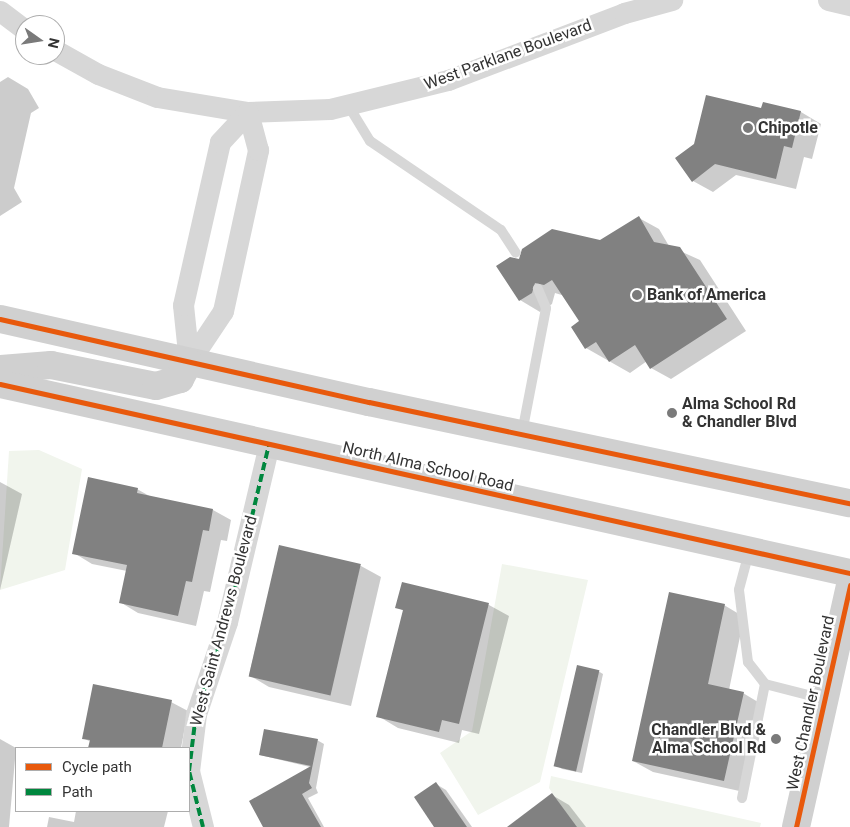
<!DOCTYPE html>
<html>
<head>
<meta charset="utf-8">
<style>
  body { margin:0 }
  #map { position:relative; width:850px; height:827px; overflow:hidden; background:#fff; font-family:Roboto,sans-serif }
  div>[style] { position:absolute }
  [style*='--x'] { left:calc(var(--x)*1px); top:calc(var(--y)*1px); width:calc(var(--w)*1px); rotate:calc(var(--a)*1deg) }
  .green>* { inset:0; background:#f1f5ed }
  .shadow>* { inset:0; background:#0003 }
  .building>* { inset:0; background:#818181; transform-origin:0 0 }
  .service>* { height:10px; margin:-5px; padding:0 5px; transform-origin:5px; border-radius:5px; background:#d7d7d7 }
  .minor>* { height:21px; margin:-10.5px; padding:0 10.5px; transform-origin:10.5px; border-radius:10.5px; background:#d7d7d7 }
  .secondary>* { height:28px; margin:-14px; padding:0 14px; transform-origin:14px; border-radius:14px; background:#d0d0d0 }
  .quiet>* { height:4px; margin-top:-2px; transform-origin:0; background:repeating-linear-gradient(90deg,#00873e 0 8px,transparent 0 12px) }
  .cycleway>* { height:5px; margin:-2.5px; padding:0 2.5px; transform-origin:2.5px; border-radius:2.5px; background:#e8590c }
  .dots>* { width:14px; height:14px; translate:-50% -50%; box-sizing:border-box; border:2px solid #fff; border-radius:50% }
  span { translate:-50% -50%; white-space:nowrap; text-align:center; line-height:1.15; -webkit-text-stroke:5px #fff; paint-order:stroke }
  .street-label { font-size:16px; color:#333 }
  .poi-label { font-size:16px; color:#333; font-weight:700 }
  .left { translate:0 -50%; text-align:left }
  .right { translate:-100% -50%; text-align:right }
  .legend { position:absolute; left:15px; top:747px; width:175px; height:65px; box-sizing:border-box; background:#fff; border:1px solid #adadad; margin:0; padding:6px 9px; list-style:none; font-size:15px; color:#333 }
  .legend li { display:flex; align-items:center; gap:10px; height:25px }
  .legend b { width:25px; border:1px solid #adadad }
  .north { position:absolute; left:15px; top:15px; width:50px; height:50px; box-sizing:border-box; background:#fff; border:1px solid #adadad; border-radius:50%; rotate:103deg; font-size:14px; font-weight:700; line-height:20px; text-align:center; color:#333 }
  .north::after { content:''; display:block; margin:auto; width:18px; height:22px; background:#7a7a7a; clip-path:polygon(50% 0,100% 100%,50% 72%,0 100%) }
</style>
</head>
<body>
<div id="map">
  <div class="green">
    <div style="clip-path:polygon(39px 450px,82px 469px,65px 570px,0 590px,9px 451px)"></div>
    <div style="clip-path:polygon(502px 564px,588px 580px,540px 782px,478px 815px,440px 753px,472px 731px)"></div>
    <div style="clip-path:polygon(551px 776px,761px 823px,760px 827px,575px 827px,549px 788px)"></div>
  </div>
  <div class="shadow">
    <div style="clip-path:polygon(8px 77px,28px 89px,39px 108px,31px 113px,14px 188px,22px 202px,0 216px,0 82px)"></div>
    <div style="clip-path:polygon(764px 103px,801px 112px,821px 124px,812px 159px,804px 157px,796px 189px,736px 175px,713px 192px,693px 181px,762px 110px)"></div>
    <div style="clip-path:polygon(639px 218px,659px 229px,669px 246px,700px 260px,746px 331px,671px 379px,651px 368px,647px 361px,630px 373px,586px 348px,581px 322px,565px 296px,555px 293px,552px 304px,540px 312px,520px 300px,498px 266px,600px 242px)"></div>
    <div style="clip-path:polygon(0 482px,22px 494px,0 590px)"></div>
    <div style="clip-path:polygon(137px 489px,153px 498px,213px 510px,231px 520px,227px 541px,221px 540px,210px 592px,204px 591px,196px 626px,138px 613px,120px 602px,127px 571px,92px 564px,74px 553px)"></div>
    <div style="clip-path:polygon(280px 547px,361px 566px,381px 577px,351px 706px,269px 687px,249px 675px)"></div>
    <div style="clip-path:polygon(403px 583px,489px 605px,509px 616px,479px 734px,462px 730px,459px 743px,398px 728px,378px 716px,404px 611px,397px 607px)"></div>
    <div style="clip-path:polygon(724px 605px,744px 617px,729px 690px,743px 693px,763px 705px,744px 792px,653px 772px,633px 761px)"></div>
    <div style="clip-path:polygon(598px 671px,603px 674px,582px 773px,562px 769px,557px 766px)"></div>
    <div style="clip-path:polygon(171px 702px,188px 711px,181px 748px,89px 748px,91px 742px,83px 738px)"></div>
    <div style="clip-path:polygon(0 739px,16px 748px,9px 827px,0 827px)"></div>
    <div style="clip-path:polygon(317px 740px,324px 744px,316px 788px,318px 793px,308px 798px,324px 827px,264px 827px,310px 767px,260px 755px)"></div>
    <div style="clip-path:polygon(436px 784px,446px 790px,472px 827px,436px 827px)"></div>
    <div style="clip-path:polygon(552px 795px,569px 805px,586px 827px,509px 827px)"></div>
    <div style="clip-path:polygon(76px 811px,168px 811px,164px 827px,47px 827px,49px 817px,74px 822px)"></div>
  </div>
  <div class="building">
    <div style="clip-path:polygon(706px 95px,761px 108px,763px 102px,801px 111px,792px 148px,784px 146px,776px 179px,715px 164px,692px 182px,675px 158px,694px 144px)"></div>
    <div style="clip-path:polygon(639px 216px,654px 242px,680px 247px,727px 319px,650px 369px,635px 345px,609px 362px,596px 342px,585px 349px,571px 327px,579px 321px,552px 280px,544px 285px,535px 283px,532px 293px,519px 301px,496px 266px,510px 257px,519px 259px,522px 249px,552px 229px,600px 240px)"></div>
    <div style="clip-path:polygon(88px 477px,138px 488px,137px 493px,213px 509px,209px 531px,203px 530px,192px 582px,186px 581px,178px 616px,119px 603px,127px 565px,72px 554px)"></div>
    <div style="left:279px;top:545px;width:84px;height:135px;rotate:13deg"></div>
    <div style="clip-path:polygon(402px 582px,489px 603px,459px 724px,442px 720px,439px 732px,376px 717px,403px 610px,395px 608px)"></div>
    <div style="clip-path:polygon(669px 592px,725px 604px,708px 684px,744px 692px,724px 781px,632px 761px)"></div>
    <div style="left:577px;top:665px;width:23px;height:104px;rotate:13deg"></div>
    <div style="clip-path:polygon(93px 684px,172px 700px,162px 748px,88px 748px,90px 740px,82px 739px)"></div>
    <div style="clip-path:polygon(264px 729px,318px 739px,309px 783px,312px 788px,302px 794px,321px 827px,263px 827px,249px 801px,311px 766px,259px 755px)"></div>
    <div style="clip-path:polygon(436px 782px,467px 827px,434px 827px,414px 797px)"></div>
    <div style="clip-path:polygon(552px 793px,577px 827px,507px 827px)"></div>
  </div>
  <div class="service">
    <div style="--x:348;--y:105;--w:42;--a:58.6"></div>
    <div style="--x:370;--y:141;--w:158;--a:34.2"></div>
    <div style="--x:501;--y:230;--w:27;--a:57"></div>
    <div style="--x:522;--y:433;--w:127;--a:-79.1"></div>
    <div style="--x:546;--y:308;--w:21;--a:-113"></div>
    <div style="--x:749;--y:552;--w:39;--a:105"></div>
    <div style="--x:739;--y:590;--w:73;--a:82.9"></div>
    <div style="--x:748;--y:662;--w:28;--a:52"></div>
    <div style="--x:765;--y:684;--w:61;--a:14.3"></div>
    <div style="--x:742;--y:798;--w:116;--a:-78.6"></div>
  </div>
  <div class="minor">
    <div style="--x:828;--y:0;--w:23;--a:13"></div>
    <div style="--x:0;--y:11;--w:31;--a:37"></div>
    <div style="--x:55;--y:50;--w:49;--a:29.2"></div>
    <div style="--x:98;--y:74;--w:63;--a:21.3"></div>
    <div style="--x:157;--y:97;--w:92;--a:9.4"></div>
    <div style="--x:248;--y:112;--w:82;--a:-2.1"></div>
    <div style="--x:330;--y:109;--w:122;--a:-13.8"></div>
    <div style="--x:448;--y:80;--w:188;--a:-20.8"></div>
    <div style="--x:624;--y:13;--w:50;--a:-15.2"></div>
    <div style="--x:189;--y:362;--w:57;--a:-96"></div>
    <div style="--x:183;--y:305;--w:167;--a:-77.2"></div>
    <div style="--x:220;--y:142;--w:41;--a:-47"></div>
    <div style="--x:189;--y:362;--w:61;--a:-56.3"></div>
    <div style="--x:223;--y:311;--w:165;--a:-77.7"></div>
    <div style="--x:258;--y:150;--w:39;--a:-105"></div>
    <div style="--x:203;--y:827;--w:58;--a:-104"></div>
    <div style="--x:189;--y:771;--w:57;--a:-83"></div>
    <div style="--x:196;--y:714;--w:97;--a:-71.4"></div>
    <div style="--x:227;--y:622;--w:183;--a:-76.7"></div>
  </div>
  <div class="secondary">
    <div style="--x:0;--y:319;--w:378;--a:12.7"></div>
    <div style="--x:369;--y:402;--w:491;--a:11.9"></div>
    <div style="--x:0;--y:369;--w:51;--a:-4.5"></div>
    <div style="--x:51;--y:365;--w:107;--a:11.3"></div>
    <div style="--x:156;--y:386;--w:25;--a:-16"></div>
    <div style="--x:180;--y:379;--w:19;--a:-62"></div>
    <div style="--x:0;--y:384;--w:871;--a:12.54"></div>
    <div style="--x:796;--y:827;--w:248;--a:-77.4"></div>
  </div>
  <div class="quiet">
    <div style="--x:203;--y:827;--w:58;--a:-104"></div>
    <div style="--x:189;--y:771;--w:57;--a:-83"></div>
    <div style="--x:196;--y:714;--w:97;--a:-71.4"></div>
    <div style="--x:227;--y:622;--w:183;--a:-76.7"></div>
  </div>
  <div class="cycleway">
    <div style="--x:0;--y:319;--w:378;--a:12.7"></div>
    <div style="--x:369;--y:402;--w:491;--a:11.9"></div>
    <div style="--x:0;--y:384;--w:871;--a:12.54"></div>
    <div style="--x:796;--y:827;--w:248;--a:-77.4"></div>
  </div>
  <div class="dots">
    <div style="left:748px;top:128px;background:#7a7a7a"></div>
    <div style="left:637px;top:295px;background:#7a7a7a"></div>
    <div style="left:672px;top:413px;background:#7a7a7a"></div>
    <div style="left:776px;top:739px;background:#7a7a7a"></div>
  </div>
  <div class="street-label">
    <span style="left:508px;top:55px;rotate:-20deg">West Parklane Boulevard</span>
    <span style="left:428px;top:467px;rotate:13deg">North Alma School Road</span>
    <span style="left:224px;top:621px;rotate:-75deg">West Saint Andrews Boulevard</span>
    <span style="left:811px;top:703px;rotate:-78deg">West Chandler Boulevard</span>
  </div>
  <div class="poi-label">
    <span class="left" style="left:758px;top:128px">Chipotle</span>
    <span class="left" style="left:647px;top:295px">Bank of America</span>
    <span class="left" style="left:682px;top:413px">Alma School Rd<br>&amp; Chandler Blvd</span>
    <span class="right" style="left:766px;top:739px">Chandler Blvd &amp;<br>Alma School Rd</span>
  </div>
  <ul class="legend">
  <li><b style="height:6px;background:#e8590c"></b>Cycle path</li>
  <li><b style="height:6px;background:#00873e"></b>Path</li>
  </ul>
  <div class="north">N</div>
</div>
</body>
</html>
